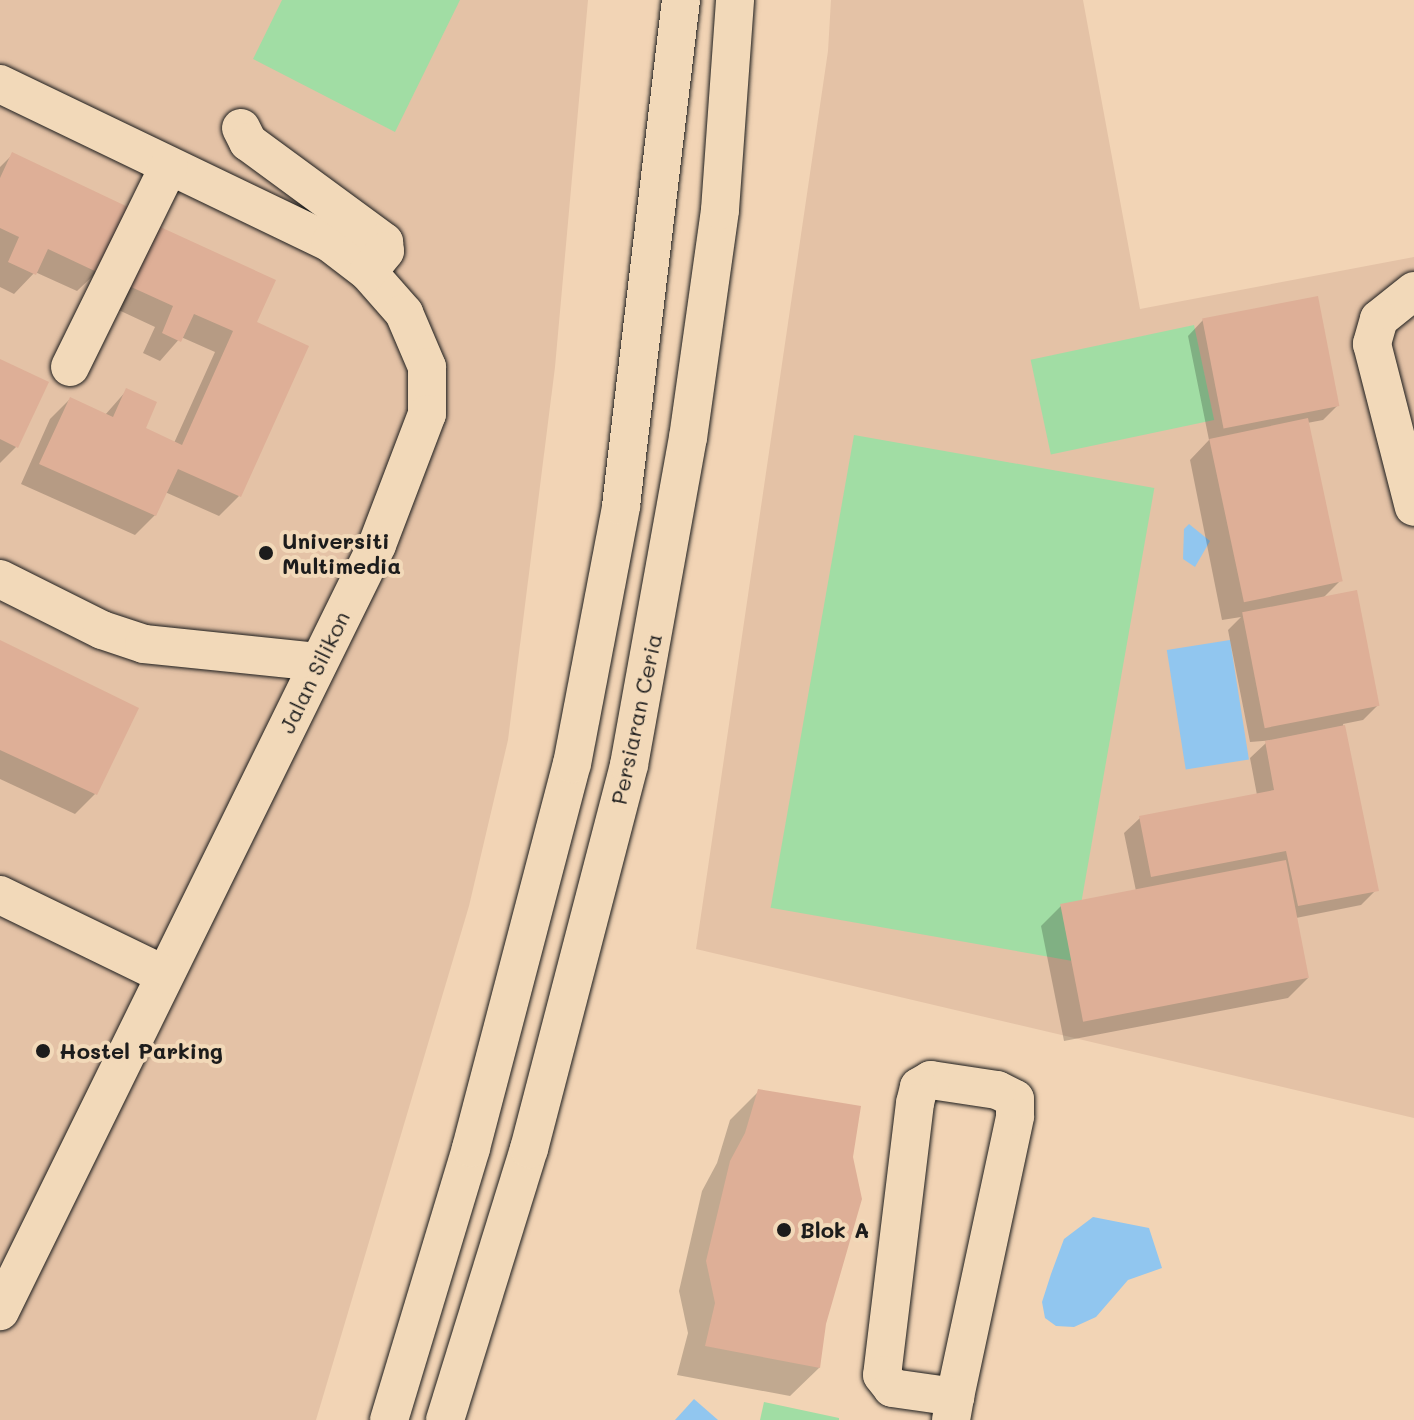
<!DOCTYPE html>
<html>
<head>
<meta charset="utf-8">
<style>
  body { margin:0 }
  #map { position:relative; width:1414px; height:1420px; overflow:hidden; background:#f2d4b5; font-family:Mali,sans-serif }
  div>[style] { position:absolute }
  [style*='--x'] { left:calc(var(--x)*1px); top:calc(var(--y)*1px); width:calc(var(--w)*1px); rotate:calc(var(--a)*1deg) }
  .built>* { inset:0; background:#e4c2a6 }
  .green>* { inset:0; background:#a1dda4; transform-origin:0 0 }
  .water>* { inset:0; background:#91c6ef; transform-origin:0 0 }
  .shadow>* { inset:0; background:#0003 }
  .building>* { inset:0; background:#deaf97; transform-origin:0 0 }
  .roads { filter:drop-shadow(0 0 2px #1c1c1c) drop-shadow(0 0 2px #1c1c1c) }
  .minor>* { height:38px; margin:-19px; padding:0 19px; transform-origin:19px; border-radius:19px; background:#f2d9b9 }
  .dots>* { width:22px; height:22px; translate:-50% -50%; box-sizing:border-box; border:4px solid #f2d9b9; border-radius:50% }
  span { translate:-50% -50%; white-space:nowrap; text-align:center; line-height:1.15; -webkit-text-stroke:8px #f2d9b9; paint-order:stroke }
  .poi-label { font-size:22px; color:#1c1c1c; font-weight:700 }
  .left { translate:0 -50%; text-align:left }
  .street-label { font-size:22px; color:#1c1c1c }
</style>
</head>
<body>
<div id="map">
  <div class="built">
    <div style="clip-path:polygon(0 0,588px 0,555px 367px,508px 740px,469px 906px,316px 1420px,0 1420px)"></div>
    <div style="clip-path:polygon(831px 0,1083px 0,1140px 309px,1414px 257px,1414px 1118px,696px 949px,828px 51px)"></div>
  </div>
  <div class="green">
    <div style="clip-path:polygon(282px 0,460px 0,395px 132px,253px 59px)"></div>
    <div style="left:1194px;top:325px;width:97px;height:167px;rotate:78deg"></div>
    <div style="left:854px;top:435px;width:305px;height:480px;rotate:10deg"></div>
    <div style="clip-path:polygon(764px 1402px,839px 1418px,839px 1420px,760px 1420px)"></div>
  </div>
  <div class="water">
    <div style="clip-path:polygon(1189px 524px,1210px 541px,1195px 567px,1183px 559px,1184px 529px)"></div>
    <div style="left:1230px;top:640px;width:121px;height:64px;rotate:81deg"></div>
    <div style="clip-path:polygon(1093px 1217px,1149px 1228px,1162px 1268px,1128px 1280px,1096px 1317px,1074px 1327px,1056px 1326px,1045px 1318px,1042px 1302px,1051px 1274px,1064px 1239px)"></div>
    <div style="clip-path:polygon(694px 1399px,718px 1420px,675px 1420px)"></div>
  </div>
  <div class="shadow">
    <div style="clip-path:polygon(13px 154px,98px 271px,77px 291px,35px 272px,14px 294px,0 287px,0 167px)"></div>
    <div style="clip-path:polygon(136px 248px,254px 323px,239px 496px,219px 516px,165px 492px,155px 515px,135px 535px,21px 484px,50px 419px,70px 399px,105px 415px,127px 390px,143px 429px,174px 443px,215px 352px,181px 337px,160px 361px,143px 353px,155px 327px,110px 306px)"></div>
    <div style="clip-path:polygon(1203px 320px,1338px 405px,1323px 420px,1307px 423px,1340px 581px,1322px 599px,1378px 705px,1363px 720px,1343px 724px,1376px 890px,1361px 905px,1296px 918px,1308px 978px,1288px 998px,1064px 1041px,1041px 926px,1061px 906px,1136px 891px,1124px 833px,1140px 818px,1257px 795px,1250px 758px,1266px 743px,1286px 739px,1250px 742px,1228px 630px,1241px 617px,1222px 620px,1190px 460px,1209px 440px,1188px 336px)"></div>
    <div style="clip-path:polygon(0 361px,16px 447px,0 463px)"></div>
    <div style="clip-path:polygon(0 642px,136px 709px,95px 794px,75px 814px,0 779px)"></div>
    <div style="clip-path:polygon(759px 1091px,824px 1324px,819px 1368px,790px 1396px,677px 1375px,688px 1333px,679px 1291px,702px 1191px,717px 1163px,730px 1120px)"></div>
  </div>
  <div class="building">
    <div style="clip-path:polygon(12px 152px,130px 208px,99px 273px,48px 249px,36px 275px,8px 262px,19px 237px,0 228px,0 178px)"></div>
    <div style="clip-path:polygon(156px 225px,276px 280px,257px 322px,309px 346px,241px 497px,178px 469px,156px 516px,39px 464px,70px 397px,113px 417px,126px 388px,157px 402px,146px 428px,182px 445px,233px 331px,194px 314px,181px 342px,162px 333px,173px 306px,129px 286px)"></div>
    <div style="left:1318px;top:296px;width:112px;height:118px;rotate:79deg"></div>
    <div style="clip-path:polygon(0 359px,49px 382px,18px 448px,0 439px)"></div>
    <div style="left:1308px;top:418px;width:167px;height:101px;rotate:78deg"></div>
    <div style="left:1357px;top:590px;width:118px;height:117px;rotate:79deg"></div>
    <div style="clip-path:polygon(0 640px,139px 708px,97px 795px,0 750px)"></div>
    <div style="clip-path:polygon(1345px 725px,1379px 891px,1298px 906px,1286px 851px,1151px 877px,1139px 816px,1274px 790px,1265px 741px)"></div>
    <div style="left:1286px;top:860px;width:120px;height:230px;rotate:79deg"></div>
    <div style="clip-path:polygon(758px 1089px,861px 1106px,853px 1157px,862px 1199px,826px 1324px,820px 1368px,705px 1346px,715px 1303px,706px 1261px,730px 1161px,745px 1133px)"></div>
  </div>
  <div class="roads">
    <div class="minor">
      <div style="--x:0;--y:84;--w:366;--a:25.7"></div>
      <div style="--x:330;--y:243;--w:48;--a:37.3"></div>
      <div style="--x:368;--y:272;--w:55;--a:48.7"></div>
      <div style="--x:404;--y:313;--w:59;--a:66.9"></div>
      <div style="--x:427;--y:367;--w:47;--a:90"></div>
      <div style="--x:427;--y:414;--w:140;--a:110.9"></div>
      <div style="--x:377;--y:545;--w:854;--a:116.2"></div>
      <div style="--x:241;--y:128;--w:16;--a:63"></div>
      <div style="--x:248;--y:142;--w:169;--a:36.3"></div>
      <div style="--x:384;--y:242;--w:9;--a:84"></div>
      <div style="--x:385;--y:251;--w:27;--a:129"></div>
      <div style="--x:1414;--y:291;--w:45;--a:141.3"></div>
      <div style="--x:1379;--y:319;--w:26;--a:106"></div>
      <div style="--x:1372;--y:344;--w:168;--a:75.6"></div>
      <div style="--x:70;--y:367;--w:224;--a:-63.8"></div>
      <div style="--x:0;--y:579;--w:114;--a:26.6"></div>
      <div style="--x:102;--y:630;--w:44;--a:18.4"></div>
      <div style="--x:144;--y:644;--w:174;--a:5.9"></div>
      <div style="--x:0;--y:895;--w:183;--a:25.9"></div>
      <div style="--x:389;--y:1420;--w:284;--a:-73.2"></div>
      <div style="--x:471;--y:1148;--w:397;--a:-75.3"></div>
      <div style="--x:572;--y:764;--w:263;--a:-79.2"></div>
      <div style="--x:621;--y:506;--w:510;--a:-83.24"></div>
      <div style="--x:445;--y:1420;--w:284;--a:-72.8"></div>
      <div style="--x:529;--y:1149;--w:397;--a:-75.4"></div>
      <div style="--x:629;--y:765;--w:332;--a:-79.8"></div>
      <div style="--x:688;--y:438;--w:230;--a:-82"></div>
      <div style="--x:720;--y:210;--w:211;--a:-85.9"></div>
      <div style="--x:951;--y:1420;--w:23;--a:-80"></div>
      <div style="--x:955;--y:1397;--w:287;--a:-77.9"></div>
      <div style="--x:1015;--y:1116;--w:17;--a:-90"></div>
      <div style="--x:1015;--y:1099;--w:20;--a:-153"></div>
      <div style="--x:997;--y:1090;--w:67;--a:-171.4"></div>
      <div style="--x:931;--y:1080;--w:14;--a:150"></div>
      <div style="--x:919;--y:1087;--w:16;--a:104"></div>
      <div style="--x:915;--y:1103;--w:274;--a:96.9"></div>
      <div style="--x:882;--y:1375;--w:16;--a:52"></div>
      <div style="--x:892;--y:1388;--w:64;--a:8.1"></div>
    </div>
  </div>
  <div class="dots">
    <div style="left:266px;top:553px;background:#1c1c1c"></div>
    <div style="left:43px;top:1051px;background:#1c1c1c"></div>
    <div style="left:784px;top:1230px;background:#1c1c1c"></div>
  </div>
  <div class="poi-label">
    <span class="left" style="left:282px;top:553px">Universiti<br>Multimedia</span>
    <span class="left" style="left:59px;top:1051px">Hostel Parking</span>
    <span class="left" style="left:800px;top:1230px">Blok A</span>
  </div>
  <div class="street-label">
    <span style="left:314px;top:672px;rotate:-64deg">Jalan Silikon</span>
    <span style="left:636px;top:719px;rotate:-78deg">Persiaran Ceria</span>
  </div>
</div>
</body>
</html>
